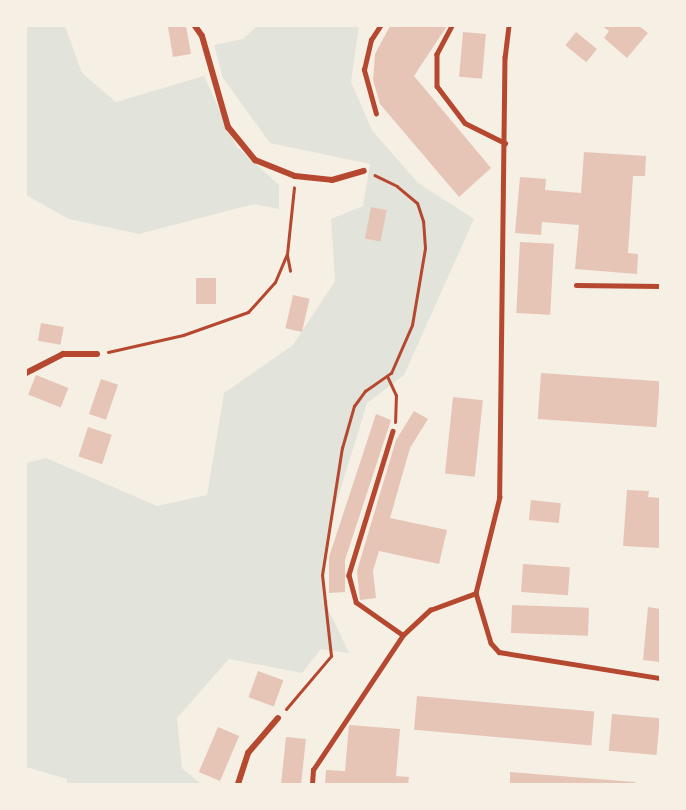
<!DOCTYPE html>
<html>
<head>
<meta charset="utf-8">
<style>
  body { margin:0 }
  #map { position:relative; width:686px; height:810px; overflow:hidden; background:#f6efe4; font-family:Inter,sans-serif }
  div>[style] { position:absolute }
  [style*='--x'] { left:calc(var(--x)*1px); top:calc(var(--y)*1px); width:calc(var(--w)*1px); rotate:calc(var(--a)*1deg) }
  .green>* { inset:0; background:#e2e4dc }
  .building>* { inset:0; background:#e6c5b7; transform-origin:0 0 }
  .path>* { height:3px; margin:-1.5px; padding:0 1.5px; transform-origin:1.5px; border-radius:1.5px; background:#b5482f }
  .service>* { height:4.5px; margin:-2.25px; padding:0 2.25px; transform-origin:2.25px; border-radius:2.25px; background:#b5482f }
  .minor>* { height:6px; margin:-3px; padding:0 3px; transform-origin:3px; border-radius:3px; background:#b5482f }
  span { translate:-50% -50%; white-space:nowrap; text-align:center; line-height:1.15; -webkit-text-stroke:5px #f6efe4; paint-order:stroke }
  .frame { position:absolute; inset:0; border:27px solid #f6efe4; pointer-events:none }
</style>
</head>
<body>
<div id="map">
  <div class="green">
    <div style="clip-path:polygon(26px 26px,65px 26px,82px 73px,116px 102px,204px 76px,236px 146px,279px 185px,279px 209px,254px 204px,139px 234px,69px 219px,26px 195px)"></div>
    <div style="clip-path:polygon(257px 26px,359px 26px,351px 82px,372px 130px,418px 183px,474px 219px,404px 375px,367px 403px,329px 527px,323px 598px,349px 653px,321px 649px,302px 673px,229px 659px,177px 718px,182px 768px,201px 784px,67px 784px,67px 779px,26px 767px,26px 463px,46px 458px,157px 506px,207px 495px,224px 393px,293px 345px,335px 281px,331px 219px,363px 206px,370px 164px,270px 143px,223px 78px,214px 45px,243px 39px)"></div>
  </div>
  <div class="building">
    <div style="clip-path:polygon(177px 26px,186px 26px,191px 54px,173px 57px,168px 27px)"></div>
    <div style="clip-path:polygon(390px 26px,447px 26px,414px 76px,491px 168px,459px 197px,380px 104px,373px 80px,375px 54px)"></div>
    <div style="clip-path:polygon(602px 26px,639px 26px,648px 33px,627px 58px,604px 38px,609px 31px)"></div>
    <div style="left:463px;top:32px;width:23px;height:45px;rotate:5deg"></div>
    <div style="left:576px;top:32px;width:27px;height:17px;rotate:39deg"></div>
    <div style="clip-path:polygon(584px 152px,646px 156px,645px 176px,633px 176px,628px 253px,638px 254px,637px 274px,575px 269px,579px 225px,542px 222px,541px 235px,515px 233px,520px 177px,546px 179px,545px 190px,581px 193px)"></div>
    <div style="left:371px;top:207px;width:16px;height:32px;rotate:11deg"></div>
    <div style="left:520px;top:242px;width:34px;height:71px;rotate:3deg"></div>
    <div style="left:196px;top:278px;width:20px;height:26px"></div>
    <div style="left:293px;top:295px;width:17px;height:34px;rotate:13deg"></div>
    <div style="left:41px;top:323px;width:23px;height:18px;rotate:10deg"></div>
    <div style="left:541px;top:373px;width:119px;height:46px;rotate:4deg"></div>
    <div style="left:36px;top:375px;width:35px;height:21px;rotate:22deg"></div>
    <div style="left:101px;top:379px;width:18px;height:37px;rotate:19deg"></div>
    <div style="left:453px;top:397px;width:30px;height:77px;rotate:6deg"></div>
    <div style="clip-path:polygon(414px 411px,428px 419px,410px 448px,390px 518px,447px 530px,439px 564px,379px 551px,373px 571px,376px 598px,360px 600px,357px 571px,396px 440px)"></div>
    <div style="clip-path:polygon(376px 414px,391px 420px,345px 560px,345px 592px,329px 593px,329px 557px)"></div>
    <div style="left:88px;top:427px;width:25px;height:31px;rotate:18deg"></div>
    <div style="clip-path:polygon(627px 490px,649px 491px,648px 497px,660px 498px,660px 548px,623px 546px)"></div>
    <div style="left:531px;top:500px;width:30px;height:20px;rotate:6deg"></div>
    <div style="left:523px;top:564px;width:47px;height:28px;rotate:4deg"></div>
    <div style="left:512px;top:605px;width:77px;height:28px;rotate:2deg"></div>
    <div style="clip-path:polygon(648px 607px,660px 609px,660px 662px,643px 660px)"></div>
    <div style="left:258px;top:671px;width:27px;height:28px;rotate:20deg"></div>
    <div style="left:417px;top:696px;width:178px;height:34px;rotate:5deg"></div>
    <div style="left:612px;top:714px;width:48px;height:37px;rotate:5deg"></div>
    <div style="clip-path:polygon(349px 725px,400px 729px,396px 776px,409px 777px,408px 784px,325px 784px,326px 770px,345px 771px)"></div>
    <div style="left:218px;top:727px;width:23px;height:49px;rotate:23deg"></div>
    <div style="left:286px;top:737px;width:20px;height:47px;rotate:6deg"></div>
    <div style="clip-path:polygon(510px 772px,635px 782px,635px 784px,510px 784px)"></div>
  </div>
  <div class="path">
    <div style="--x:287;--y:255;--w:16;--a:79"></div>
    <div style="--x:108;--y:352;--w:77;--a:-12.8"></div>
    <div style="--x:183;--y:335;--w:69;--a:-19.5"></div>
    <div style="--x:248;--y:312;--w:40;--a:-48"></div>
    <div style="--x:275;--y:282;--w:30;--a:-67"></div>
    <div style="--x:287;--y:254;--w:67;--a:-84"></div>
    <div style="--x:387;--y:376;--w:21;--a:65"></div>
    <div style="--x:396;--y:395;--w:27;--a:92"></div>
    <div style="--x:286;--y:709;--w:70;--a:-49.7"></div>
    <div style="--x:331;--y:656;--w:81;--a:-96.3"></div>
    <div style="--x:322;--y:575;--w:129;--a:-81.1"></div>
    <div style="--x:342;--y:448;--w:44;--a:-74.1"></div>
    <div style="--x:354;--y:406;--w:19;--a:-54"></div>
    <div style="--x:365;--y:391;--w:32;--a:-35"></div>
    <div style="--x:391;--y:373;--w:52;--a:-66.4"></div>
    <div style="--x:412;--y:325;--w:78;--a:-80.4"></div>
    <div style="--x:425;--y:248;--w:27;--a:-94"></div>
    <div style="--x:423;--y:221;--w:19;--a:-108"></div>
    <div style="--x:417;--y:203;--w:26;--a:-140"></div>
    <div style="--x:397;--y:186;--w:25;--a:-154"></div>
  </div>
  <div class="service">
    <div style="--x:452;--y:26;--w:32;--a:118"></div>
    <div style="--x:437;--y:54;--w:32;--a:90"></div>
    <div style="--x:437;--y:86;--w:46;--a:52.9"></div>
    <div style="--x:465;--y:123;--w:45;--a:26.6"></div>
    <div style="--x:509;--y:26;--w:31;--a:97"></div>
    <div style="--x:505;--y:57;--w:440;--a:90.7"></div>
    <div style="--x:500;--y:497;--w:99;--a:104"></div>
    <div style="--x:476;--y:593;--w:52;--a:73.3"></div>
    <div style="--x:491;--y:643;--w:12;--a:48"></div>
    <div style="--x:499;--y:652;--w:163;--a:9.2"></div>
    <div style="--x:376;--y:114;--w:46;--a:-105.3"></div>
    <div style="--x:364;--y:70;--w:31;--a:-77"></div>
    <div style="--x:371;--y:40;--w:17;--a:-57"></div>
    <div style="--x:576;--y:285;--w:84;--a:0.7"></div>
    <div style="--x:393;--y:431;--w:151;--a:107"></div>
    <div style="--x:349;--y:575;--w:28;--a:75"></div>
    <div style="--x:356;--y:602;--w:57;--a:35.1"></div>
    <div style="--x:312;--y:784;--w:14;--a:-86"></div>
    <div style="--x:313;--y:770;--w:162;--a:-56.3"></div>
    <div style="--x:403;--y:635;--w:37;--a:-43"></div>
    <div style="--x:430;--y:610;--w:49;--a:-20.3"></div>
  </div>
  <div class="minor">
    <div style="--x:195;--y:26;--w:12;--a:55"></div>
    <div style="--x:202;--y:36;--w:95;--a:74.1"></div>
    <div style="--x:228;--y:127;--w:43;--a:50.7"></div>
    <div style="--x:255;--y:160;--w:43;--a:21.8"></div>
    <div style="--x:295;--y:176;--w:37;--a:6"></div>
    <div style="--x:332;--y:180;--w:33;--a:-16"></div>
    <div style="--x:26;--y:373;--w:42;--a:-27.2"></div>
    <div style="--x:63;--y:354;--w:34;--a:0"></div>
    <div style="--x:238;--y:784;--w:33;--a:-72"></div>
    <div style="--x:248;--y:753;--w:46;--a:-49.4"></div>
  </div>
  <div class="frame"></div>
</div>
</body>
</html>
